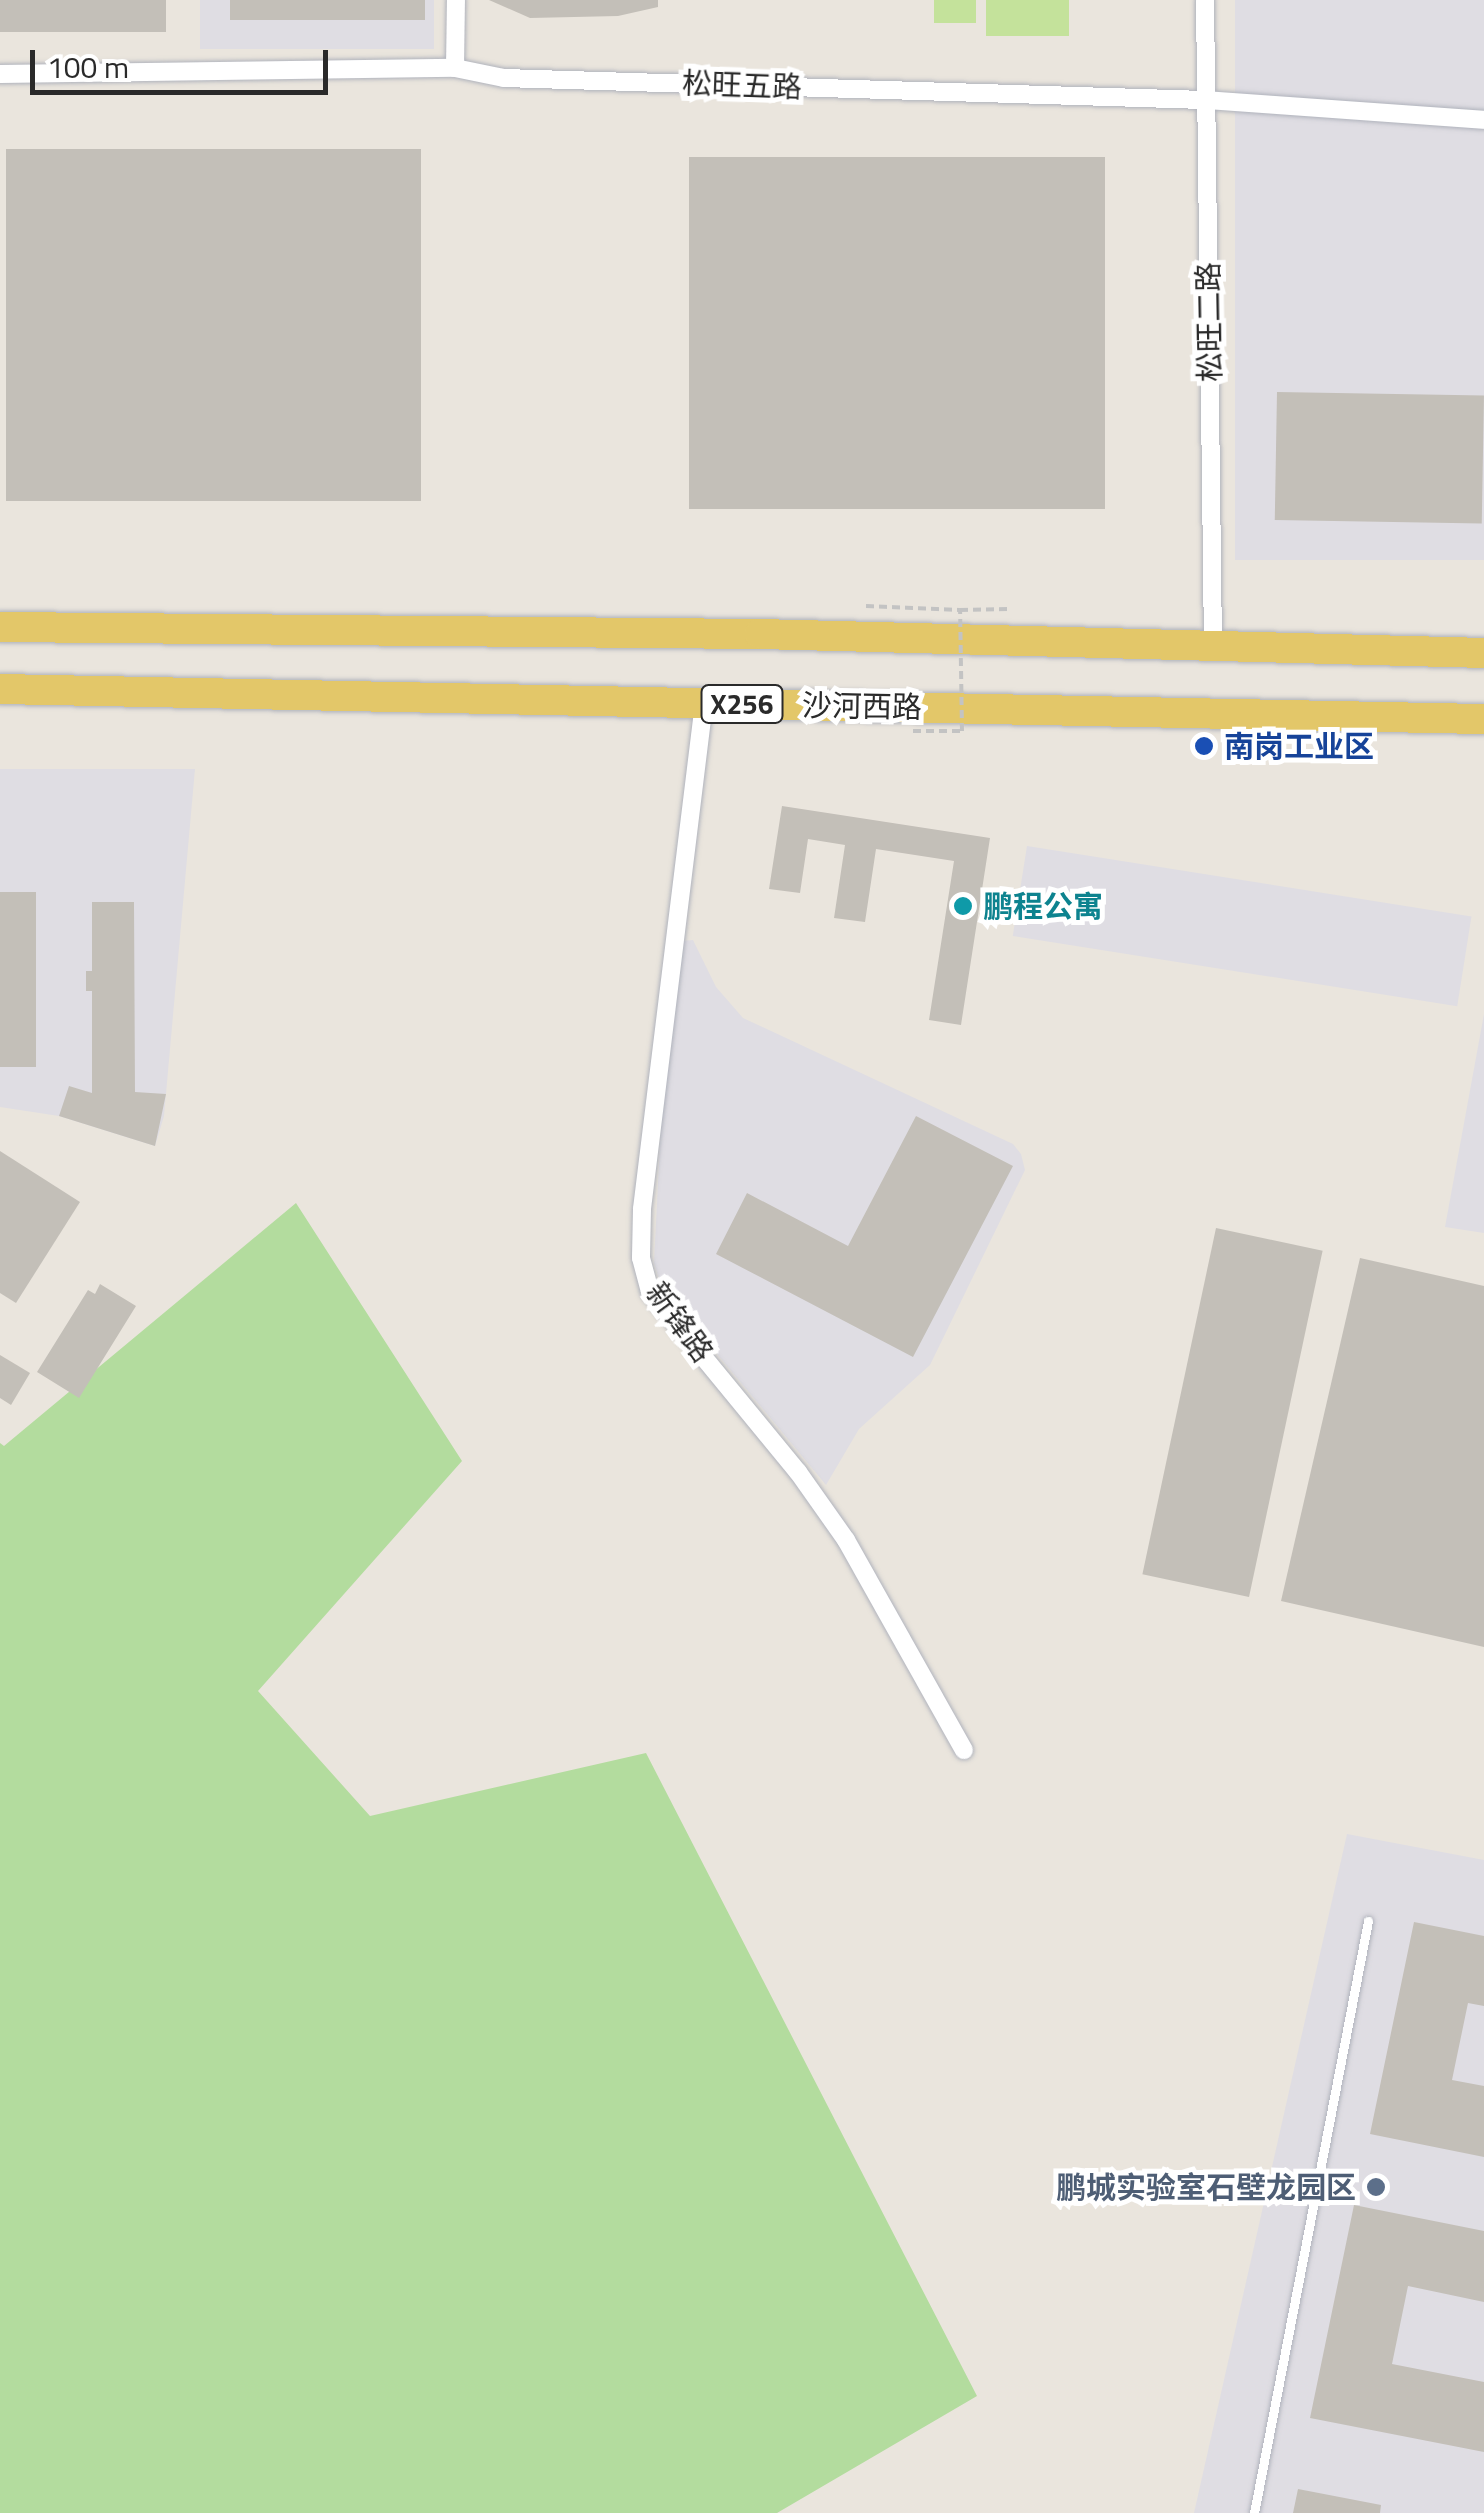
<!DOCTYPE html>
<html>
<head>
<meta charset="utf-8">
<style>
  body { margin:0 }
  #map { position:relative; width:1484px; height:2513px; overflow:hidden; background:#eae5dd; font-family:"Titillium Web","Noto Sans SC",sans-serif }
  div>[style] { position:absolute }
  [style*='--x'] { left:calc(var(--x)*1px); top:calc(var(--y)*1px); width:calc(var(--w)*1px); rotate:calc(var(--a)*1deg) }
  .industrial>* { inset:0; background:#dfdde3; transform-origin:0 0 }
  .green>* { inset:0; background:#b3dc9e }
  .pitch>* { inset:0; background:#c4e29b; transform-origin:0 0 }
  .building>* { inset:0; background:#c3bfb8; transform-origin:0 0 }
  .path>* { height:4px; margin-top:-2px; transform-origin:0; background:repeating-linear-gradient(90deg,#c3c3c3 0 8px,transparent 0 13px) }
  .roads { filter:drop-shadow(0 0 2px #b0b3bc) drop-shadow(0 0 2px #b0b3bc) }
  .lane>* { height:9px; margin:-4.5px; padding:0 4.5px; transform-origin:4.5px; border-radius:4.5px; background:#fff }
  .street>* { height:18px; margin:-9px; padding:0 9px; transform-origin:9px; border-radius:9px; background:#fff }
  .primary>* { height:30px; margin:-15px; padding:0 15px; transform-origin:15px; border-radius:15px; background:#e3c769 }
  .path-bridge>* { height:4px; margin-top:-2px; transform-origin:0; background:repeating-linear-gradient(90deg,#c3c3c3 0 8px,transparent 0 13px) }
  .dots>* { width:28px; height:28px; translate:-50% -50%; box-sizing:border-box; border:5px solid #fff; border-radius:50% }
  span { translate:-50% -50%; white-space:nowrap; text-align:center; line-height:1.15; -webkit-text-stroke:10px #fff; paint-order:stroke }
  .shield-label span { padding:2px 8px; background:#fff; border:2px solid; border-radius:8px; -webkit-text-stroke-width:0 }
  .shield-label { font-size:28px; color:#2a2a2a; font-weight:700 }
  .street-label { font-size:30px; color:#2a2a2a }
  .transit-label { font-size:30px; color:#164399; font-weight:700 }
  .left { translate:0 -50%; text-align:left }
  .culture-label { font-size:30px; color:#0d838f; font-weight:700 }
  .service-label { font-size:30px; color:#4e5e75; font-weight:700 }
  .right { translate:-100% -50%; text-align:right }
  .scale { position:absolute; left:30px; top:50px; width:298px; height:45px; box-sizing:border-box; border:5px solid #2a2a2a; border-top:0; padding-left:12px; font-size:30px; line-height:35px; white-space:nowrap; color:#2a2a2a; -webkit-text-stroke:8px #fff; paint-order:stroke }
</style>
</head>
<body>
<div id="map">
  <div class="industrial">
    <div style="left:200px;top:0;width:234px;height:49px"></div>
    <div style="left:1235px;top:0;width:249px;height:560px"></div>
    <div style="clip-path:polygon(0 769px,195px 769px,164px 1116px,155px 1146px,59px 1116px,0 1107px)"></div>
    <div style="left:1027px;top:846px;width:450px;height:91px;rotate:9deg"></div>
    <div style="clip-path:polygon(693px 940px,716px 987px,743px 1018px,1013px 1144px,1021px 1154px,1025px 1170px,930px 1365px,859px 1429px,826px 1485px,662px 1288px,654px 1263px,661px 1123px,683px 941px)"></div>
    <div style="clip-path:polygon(1484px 1014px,1484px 1233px,1445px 1227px)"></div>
    <div style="clip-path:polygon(1347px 1834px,1484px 1860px,1484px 2513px,1194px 2513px)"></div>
  </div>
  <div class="green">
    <div style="clip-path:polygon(296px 1203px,462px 1461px,258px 1691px,370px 1816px,646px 1753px,977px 2396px,777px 2513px,0 2513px,0 1443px,4px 1446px)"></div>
  </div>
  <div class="pitch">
    <div style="left:934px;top:0;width:42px;height:23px"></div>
    <div style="left:986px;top:0;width:83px;height:36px"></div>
  </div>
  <div class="building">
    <div style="left:0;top:0;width:166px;height:32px"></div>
    <div style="left:230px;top:0;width:195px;height:20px"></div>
    <div style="clip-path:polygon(489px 0,658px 0,658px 7px,618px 16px,530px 18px)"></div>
    <div style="left:6px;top:149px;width:415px;height:352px"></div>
    <div style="left:689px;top:157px;width:416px;height:352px"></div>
    <div style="left:1277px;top:392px;width:207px;height:128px;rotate:1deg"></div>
    <div style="clip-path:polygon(782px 806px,990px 838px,961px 1025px,929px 1020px,954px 861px,876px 849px,865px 922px,834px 918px,845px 845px,808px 839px,800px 893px,769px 889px)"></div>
    <div style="left:0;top:892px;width:36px;height:175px"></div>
    <div style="clip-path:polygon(92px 902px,134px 902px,135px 1092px,166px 1094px,155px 1146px,59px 1116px,69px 1086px,92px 1093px,92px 991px,86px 991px,86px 971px,92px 971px)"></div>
    <div style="clip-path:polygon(916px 1116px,1013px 1166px,913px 1357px,716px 1254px,747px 1193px,848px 1246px)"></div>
    <div style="clip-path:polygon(0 1151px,80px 1202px,16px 1303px,0 1293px)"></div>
    <div style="left:1216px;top:1228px;width:109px;height:354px;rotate:12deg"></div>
    <div style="clip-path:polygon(1360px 1258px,1484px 1286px,1484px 1647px,1281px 1601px)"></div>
    <div style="clip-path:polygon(100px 1284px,136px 1306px,79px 1398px,37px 1372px,88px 1290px,95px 1294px)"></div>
    <div style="clip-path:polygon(0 1355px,30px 1373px,11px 1405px,0 1398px)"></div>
    <div style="clip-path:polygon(1414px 1922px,1484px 1936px,1484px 2006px,1468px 2003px,1452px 2080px,1484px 2086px,1484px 2157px,1370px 2134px)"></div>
    <div style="clip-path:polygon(1354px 2205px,1484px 2231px,1484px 2302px,1408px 2286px,1392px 2364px,1484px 2382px,1484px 2452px,1310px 2418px)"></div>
    <div style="clip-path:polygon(1298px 2489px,1381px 2505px,1380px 2513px,1293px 2513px)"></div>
  </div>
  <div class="path">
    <div style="--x:866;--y:606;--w:94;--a:2.4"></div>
  </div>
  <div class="roads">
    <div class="lane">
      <div style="--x:1254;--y:2513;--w:603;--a:-79.1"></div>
    </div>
    <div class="street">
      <div style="--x:1205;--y:0;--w:644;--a:89.29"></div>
      <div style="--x:455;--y:68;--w:68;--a:-89.2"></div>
      <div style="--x:0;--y:74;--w:455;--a:-0.8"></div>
      <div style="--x:455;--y:68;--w:50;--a:11.5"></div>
      <div style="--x:504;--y:78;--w:702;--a:1.8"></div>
      <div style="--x:1206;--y:100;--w:279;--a:4.1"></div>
      <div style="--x:704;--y:703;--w:510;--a:96.99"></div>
      <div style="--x:642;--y:1209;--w:49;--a:91.2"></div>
      <div style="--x:641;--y:1258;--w:35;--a:75"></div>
      <div style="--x:650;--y:1292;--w:233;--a:50.6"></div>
      <div style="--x:798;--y:1472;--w:83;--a:54.8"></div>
      <div style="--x:846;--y:1540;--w:241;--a:60.7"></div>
    </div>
    <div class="primary">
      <div style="--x:0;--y:627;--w:760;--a:0.53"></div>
      <div style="--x:760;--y:634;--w:724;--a:1.5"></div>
      <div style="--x:0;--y:689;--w:1484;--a:1.16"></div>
    </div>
  </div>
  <div class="path-bridge">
    <div style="--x:913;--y:731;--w:49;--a:0"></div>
    <div style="--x:962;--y:731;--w:121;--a:-90.9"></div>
    <div style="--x:960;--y:610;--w:48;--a:-1.2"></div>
  </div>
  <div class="dots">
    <div style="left:1204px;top:746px;background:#1a4fb4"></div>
    <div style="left:963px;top:906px;background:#0f9aa8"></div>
    <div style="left:1376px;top:2187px;background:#5c6f8a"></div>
  </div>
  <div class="shield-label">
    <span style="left:742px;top:704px">X256</span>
  </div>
  <div class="street-label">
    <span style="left:742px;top:85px;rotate:2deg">松旺五路</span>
    <span style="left:1209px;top:322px;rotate:-91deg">松旺二路</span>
    <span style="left:862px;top:706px;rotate:1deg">沙河西路</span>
    <span style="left:680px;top:1322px;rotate:54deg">新锋路</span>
  </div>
  <div class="transit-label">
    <span class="left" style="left:1224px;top:746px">南岗工业区</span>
  </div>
  <div class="culture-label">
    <span class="left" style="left:983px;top:906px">鹏程公寓</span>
  </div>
  <div class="service-label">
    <span class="right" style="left:1356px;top:2187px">鹏城实验室石壁龙园区</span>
  </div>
  <div class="scale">100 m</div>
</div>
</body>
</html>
